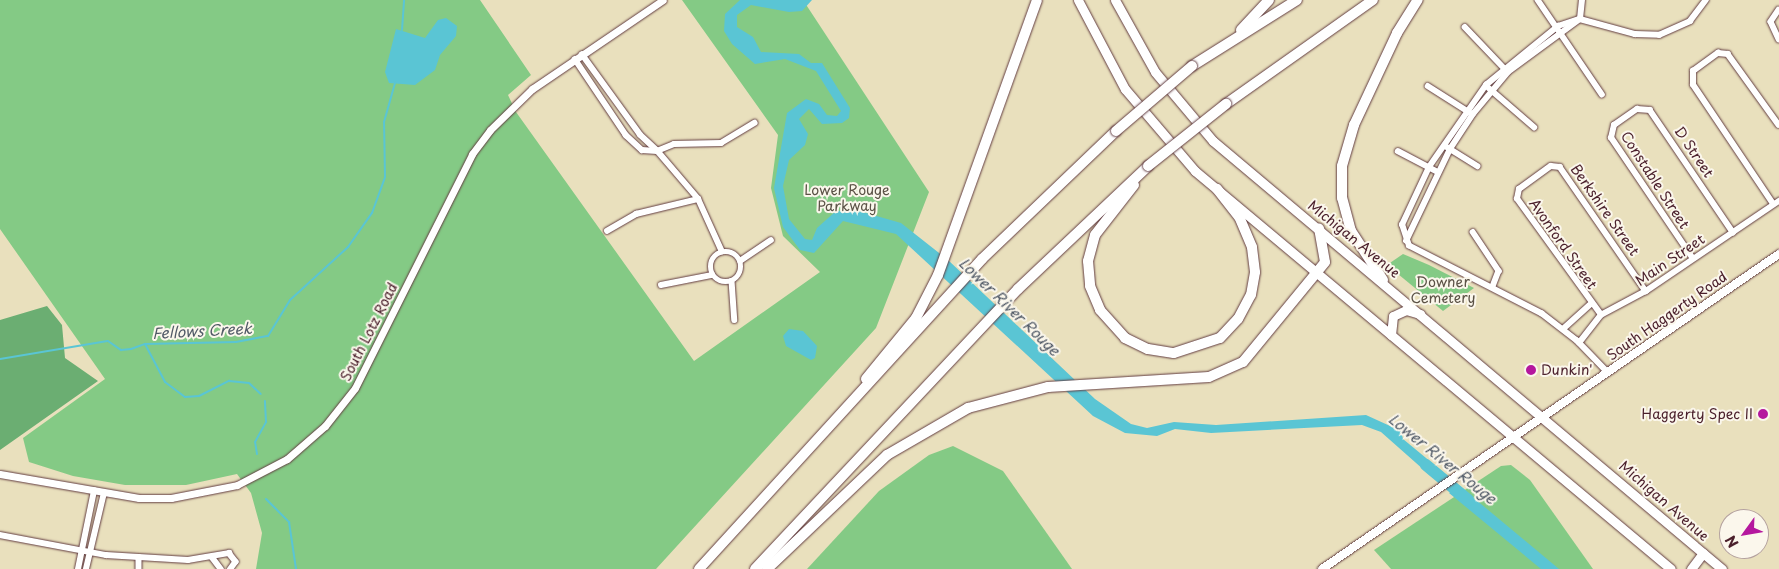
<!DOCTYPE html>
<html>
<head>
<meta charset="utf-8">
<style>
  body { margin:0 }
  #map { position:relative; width:1779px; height:569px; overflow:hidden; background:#e9e0bd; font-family:"Playpen Sans",sans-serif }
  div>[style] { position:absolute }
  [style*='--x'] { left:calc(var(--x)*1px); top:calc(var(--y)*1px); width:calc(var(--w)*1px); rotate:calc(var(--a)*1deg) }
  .green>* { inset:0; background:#84ca85 }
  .forest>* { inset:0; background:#6bae72 }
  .water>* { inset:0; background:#5ac5d4 }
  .stream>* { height:2px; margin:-1px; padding:0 1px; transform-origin:1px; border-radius:1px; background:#5ac5d4 }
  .river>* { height:12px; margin:-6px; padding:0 6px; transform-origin:6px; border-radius:6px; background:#5ac5d4 }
  .roads { filter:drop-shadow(0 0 1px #623c41) drop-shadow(0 0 1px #623c41) }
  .minor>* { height:5.5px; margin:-2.75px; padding:0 2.75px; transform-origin:2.75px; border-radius:2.75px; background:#fff }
  .minor>.ring { margin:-2.75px; padding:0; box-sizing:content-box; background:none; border:5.5px solid #fff; border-radius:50% }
  .tertiary>* { height:7px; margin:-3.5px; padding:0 3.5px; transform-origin:3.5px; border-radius:3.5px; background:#fff }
  .secondary>* { height:8px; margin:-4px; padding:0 4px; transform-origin:4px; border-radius:4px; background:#fff }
  .primary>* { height:9px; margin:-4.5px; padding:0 4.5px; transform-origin:4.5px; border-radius:4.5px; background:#fff }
  .motorway>* { height:10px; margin:-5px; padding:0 5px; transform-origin:5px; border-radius:5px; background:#fff }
  .bridges { filter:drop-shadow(0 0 1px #623c41) drop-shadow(0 0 1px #623c41) }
  .motorway-bridge>* { height:10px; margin:-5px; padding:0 5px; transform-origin:5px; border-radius:5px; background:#fff }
  .dots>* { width:14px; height:14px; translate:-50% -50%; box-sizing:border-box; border:2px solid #fbf7ec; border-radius:50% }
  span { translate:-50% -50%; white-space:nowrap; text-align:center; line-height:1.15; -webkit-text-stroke:4px #fbf7ec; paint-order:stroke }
  .street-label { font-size:14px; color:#4a1f2b }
  .park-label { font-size:14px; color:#5b5246 }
  .poi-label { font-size:14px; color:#4a1f2b }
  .left { translate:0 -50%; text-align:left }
  .right { translate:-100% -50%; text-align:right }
  .water-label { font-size:15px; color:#505966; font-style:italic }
  .north { position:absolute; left:1719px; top:509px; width:50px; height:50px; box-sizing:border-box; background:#fbf7ec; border:1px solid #b4a19f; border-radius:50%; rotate:238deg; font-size:14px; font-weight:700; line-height:20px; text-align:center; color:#4a1f2b }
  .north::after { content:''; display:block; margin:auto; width:18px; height:22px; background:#b5179e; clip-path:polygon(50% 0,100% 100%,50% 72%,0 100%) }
</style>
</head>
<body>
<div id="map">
  <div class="green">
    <div style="clip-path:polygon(0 0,480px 0,531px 75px,508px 95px,516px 112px,694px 361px,820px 272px,783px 236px,771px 188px,778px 135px,682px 0,803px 0,929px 192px,876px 328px,656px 569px,256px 569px,262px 533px,251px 493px,237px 474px,186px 485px,125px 485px,73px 476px,29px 462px,23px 438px,105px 379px,0 229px)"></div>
    <div style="clip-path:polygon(1403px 254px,1429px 265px,1474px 288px,1443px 311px,1387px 265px)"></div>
    <div style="clip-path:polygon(953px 446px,1003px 471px,1072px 569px,807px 569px,879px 491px,929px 455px)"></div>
    <div style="clip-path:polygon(1511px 465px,1530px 480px,1593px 569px,1391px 569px,1374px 550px,1501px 466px)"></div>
  </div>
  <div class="forest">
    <div style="clip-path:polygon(47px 306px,62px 325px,65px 358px,98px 381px,0 450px,0 320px)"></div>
  </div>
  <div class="water">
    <div style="clip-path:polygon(740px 0,812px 0,802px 11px,789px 12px,751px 5px,737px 15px,737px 27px,753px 37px,761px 52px,799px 54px,811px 63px,822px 63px,850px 108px,849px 118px,842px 123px,822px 124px,809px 109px,799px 119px,808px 134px,805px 145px,789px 160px,783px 186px,789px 219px,805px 239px,812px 240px,817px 228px,836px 211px,859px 211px,901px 223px,948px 260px,1095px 399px,1131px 424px,1147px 428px,1174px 422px,1216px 425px,1366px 415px,1401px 431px,1403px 439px,1443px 472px,1433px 478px,1381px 432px,1362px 425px,1211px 433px,1175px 429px,1157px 436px,1125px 433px,1093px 416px,896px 234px,843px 221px,814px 253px,800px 250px,783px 227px,774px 188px,787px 113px,806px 99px,819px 104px,827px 115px,837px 116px,841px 111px,816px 71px,785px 59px,755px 64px,732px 44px,724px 31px,725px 14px)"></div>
    <div style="clip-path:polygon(446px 18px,457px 26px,456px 36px,440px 55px,435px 70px,415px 85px,389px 83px,385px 72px,396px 29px,425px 38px,438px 20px)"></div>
    <div style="clip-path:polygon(789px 329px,803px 331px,817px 346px,815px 358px,811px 360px,786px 346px,783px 336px)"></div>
    <div style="clip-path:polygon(1460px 486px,1469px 494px,1559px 569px,1541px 569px,1449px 493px)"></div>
  </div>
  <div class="stream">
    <div style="--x:402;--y:30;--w:30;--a:-86"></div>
    <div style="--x:145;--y:344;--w:43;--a:62.2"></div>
    <div style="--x:165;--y:382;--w:25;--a:37"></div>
    <div style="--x:185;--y:397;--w:14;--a:-4"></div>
    <div style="--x:199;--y:396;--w:34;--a:-27"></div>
    <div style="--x:229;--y:381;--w:20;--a:6"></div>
    <div style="--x:249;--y:383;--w:16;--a:43"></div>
    <div style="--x:0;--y:359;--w:109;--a:-9.5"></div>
    <div style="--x:108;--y:341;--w:16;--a:35"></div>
    <div style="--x:121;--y:350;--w:10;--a:-6"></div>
    <div style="--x:131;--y:349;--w:15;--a:-20"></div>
    <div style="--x:145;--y:344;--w:91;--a:-1.3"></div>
    <div style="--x:236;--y:342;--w:33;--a:-11"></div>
    <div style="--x:268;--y:336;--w:42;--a:-58.6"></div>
    <div style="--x:290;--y:300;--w:79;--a:-42.4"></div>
    <div style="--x:348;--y:247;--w:42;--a:-54.8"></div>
    <div style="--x:372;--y:213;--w:38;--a:-70"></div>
    <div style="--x:385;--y:177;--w:55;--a:-91"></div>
    <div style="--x:384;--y:122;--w:41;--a:-74.2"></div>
    <div style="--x:257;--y:454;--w:12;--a:-99"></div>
    <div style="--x:255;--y:442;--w:23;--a:-61"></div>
    <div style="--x:266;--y:422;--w:21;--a:-93"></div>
    <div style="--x:266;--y:499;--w:33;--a:45"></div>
    <div style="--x:289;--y:522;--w:48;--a:81.5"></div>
  </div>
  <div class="river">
    <div style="--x:1426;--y:465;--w:55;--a:39.8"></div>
  </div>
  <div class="roads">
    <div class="minor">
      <div style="--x:1538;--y:0;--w:114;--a:55.8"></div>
      <div style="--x:1779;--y:10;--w:14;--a:124"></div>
      <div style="--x:1771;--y:22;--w:19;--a:65"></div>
      <div style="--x:1465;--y:27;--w:58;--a:46.4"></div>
      <div style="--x:575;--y:59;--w:92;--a:56.1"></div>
      <div style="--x:626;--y:135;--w:22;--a:43"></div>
      <div style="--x:642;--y:150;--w:15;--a:4"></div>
      <div style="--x:657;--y:151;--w:23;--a:-137"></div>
      <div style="--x:640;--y:135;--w:99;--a:-125.9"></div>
      <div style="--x:1428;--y:86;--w:49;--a:32.4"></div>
      <div style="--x:1489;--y:88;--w:60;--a:40.9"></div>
      <div style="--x:1447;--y:147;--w:36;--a:32"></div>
      <div style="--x:1398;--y:151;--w:45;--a:27.7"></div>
      <div style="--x:1773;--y:204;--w:143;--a:-123.9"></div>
      <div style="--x:1693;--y:85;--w:14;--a:-90"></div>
      <div style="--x:1693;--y:71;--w:31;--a:-36"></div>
      <div style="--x:1718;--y:53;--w:10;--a:6"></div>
      <div style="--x:1728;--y:54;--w:87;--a:54.3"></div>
      <div style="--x:607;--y:231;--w:34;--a:-30"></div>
      <div style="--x:636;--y:214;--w:64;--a:-13.6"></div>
      <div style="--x:1473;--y:232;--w:47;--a:56.3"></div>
      <div style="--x:1499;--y:271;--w:17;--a:111"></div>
      <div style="--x:1406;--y:241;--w:102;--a:-64.4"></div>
      <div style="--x:1450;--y:149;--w:42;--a:-56.7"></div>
      <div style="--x:1473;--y:114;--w:55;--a:-50.2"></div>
      <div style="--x:1508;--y:72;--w:89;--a:-36.4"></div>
      <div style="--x:1580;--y:19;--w:19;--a:-84"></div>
      <div class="ring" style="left:711px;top:252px;width:24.5px;height:24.5px"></div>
      <div style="--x:722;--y:252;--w:58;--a:-114.4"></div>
      <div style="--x:698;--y:199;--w:63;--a:-130.5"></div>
      <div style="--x:657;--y:151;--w:18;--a:-22"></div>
      <div style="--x:674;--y:144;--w:47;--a:-1.2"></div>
      <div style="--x:721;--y:143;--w:39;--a:-31"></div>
      <div style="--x:1693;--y:259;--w:146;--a:-124.1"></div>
      <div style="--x:1611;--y:138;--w:13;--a:-77"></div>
      <div style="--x:1614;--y:125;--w:28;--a:-35"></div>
      <div style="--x:1637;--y:109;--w:13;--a:4"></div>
      <div style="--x:1650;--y:110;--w:148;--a:55.8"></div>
      <div style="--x:740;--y:261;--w:37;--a:-34"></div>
      <div style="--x:732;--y:281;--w:39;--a:86"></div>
      <div style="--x:661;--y:285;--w:52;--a:-11.1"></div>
      <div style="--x:1601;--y:315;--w:143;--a:-125.9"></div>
      <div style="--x:1517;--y:199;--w:10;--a:-79"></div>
      <div style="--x:1519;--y:189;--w:39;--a:-36"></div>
      <div style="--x:1551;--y:166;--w:9;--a:6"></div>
      <div style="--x:1560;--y:167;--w:151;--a:55.3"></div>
      <div style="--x:1563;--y:329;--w:36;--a:-42"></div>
      <div style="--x:1579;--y:343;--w:36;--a:-52"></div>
      <div style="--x:1601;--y:315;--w:51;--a:-28.1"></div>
      <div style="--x:1646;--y:291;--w:161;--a:-34.1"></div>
      <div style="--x:1607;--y:372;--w:43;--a:-134.1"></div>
      <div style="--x:1577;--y:341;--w:44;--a:-142.4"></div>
      <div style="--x:1542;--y:314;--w:149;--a:-152.9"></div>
      <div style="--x:1409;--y:246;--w:22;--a:-108"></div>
      <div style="--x:1402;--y:225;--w:64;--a:-65"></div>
      <div style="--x:1429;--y:167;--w:100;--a:-55.2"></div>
      <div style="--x:1486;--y:85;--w:93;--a:-39.3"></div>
      <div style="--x:1558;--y:26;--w:23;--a:-18"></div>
      <div style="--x:1580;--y:19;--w:57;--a:15.3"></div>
      <div style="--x:1635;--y:34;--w:24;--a:2"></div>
      <div style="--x:1659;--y:35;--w:34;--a:-24"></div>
      <div style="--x:1690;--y:21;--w:26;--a:-53"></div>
      <div style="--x:0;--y:535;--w:108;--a:10.7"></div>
      <div style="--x:106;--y:555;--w:82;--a:3.5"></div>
      <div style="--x:188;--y:560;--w:42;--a:-9.7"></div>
      <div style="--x:229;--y:553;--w:11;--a:52"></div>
      <div style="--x:236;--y:562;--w:9;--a:126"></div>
      <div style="--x:139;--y:557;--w:12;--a:90"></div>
      <div style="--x:212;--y:557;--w:15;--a:53"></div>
      <div style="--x:78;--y:569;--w:80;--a:-78.4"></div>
      <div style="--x:86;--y:569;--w:78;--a:-76.7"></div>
    </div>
    <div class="tertiary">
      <div style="--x:0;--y:474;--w:141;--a:9.8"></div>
      <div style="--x:139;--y:498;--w:32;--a:0"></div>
      <div style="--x:171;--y:498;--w:67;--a:-11.1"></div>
      <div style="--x:237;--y:485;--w:56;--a:-27.5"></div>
      <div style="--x:287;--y:459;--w:50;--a:-41"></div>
      <div style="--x:325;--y:426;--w:48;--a:-51.7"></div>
      <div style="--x:355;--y:388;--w:262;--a:-63.4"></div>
      <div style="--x:472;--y:154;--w:30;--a:-53"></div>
      <div style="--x:490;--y:130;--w:59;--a:-44.3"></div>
      <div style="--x:532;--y:89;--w:158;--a:-34.2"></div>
    </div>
    <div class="secondary">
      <div style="--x:1322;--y:569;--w:555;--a:-34.58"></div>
    </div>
    <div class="primary">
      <div style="--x:1078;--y:0;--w:101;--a:62.2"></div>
      <div style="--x:1125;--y:89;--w:108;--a:49.5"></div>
      <div style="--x:1195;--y:171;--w:620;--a:39.9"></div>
      <div style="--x:1115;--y:0;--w:82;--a:60.9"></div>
      <div style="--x:1155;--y:72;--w:90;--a:50"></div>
      <div style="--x:1213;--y:141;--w:665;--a:40.06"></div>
      <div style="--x:1391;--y:335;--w:19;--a:-84"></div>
      <div style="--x:1393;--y:316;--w:14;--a:-25"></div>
      <div style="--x:1406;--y:310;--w:15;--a:16"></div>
      <div style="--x:1691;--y:569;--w:20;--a:-53"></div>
    </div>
    <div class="motorway">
      <div style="--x:1241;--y:30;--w:41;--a:-47"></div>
      <div style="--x:1192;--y:66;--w:124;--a:-32.2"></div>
      <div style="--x:1226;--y:104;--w:180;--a:-35.3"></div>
      <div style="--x:1134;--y:185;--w:63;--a:128"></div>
      <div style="--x:1095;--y:235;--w:27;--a:105"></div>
      <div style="--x:1088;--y:261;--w:25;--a:85"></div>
      <div style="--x:1090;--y:286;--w:26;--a:67"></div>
      <div style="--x:1100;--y:310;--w:38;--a:48"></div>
      <div style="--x:1125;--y:338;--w:25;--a:26"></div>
      <div style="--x:1148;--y:349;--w:26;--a:9"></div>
      <div style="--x:1174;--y:353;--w:48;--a:-18.1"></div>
      <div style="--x:1220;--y:338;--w:26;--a:-47"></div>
      <div style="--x:1238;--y:319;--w:27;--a:-62"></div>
      <div style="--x:1251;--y:295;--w:23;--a:-80"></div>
      <div style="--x:1255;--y:272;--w:25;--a:-97"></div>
      <div style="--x:1252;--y:247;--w:33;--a:-113"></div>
      <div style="--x:1239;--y:217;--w:36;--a:-128"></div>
      <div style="--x:1383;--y:280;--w:59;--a:-123.1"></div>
      <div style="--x:1351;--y:231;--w:34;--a:-105"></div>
      <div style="--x:1342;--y:198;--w:32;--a:-90"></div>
      <div style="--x:1342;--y:166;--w:43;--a:-73.7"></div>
      <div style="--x:1354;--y:125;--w:102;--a:-64.9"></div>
      <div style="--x:1397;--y:33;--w:39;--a:-58"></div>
      <div style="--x:866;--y:379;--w:79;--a:-50.7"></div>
      <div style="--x:916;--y:318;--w:48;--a:-62.9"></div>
      <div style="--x:938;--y:275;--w:292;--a:-70.2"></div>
      <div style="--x:699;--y:569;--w:420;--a:-47.6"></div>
      <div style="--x:982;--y:259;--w:185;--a:-43.7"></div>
      <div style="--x:755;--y:569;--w:384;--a:-46.8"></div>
      <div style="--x:1018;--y:289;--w:179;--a:-43.4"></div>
      <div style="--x:767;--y:569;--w:166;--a:-43.5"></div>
      <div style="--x:887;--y:455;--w:94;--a:-30.1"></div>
      <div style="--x:968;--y:408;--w:83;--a:-14.7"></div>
      <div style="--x:1048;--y:387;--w:161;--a:-3.6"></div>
      <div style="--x:1209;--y:377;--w:37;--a:-24"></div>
      <div style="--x:1243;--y:362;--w:129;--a:-50.6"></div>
      <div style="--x:1325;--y:262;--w:34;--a:-100"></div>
    </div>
  </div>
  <div class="bridges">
    <div class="motorway-bridge">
      <div style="--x:1116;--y:131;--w:100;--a:-40.5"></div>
      <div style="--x:1148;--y:166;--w:100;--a:-38.5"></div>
    </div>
  </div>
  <div class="dots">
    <div style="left:1531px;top:370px;background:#b5179e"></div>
    <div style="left:1763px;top:414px;background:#b5179e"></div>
  </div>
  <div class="street-label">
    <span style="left:1694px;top:152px;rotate:56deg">D Street</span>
    <span style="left:1655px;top:180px;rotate:57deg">Constable Street</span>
    <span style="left:1605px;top:210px;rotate:55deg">Berkshire Street</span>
    <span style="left:1354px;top:239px;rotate:39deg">Michigan Avenue</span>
    <span style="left:1563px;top:244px;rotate:55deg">Avonford Street</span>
    <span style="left:1670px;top:260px;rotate:-34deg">Main Street</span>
    <span style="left:1667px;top:316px;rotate:-35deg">South Haggerty Road</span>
    <span style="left:369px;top:332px;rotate:-63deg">South Lotz Road</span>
    <span style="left:1664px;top:501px;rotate:41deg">Michigan Avenue</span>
  </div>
  <div class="park-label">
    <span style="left:847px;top:198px">Lower Rouge<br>Parkway</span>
    <span style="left:1443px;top:290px">Downer<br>Cemetery</span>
  </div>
  <div class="poi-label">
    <span class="left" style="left:1541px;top:370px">Dunkin'</span>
    <span class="right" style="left:1753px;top:414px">Haggerty Spec II</span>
  </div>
  <div class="water-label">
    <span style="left:1010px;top:306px;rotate:44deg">Lower River Rouge</span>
    <span style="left:202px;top:330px;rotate:-3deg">Fellows Creek</span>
    <span style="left:1443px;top:458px;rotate:39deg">Lower River Rouge</span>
  </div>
  <div class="north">N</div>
</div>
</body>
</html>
